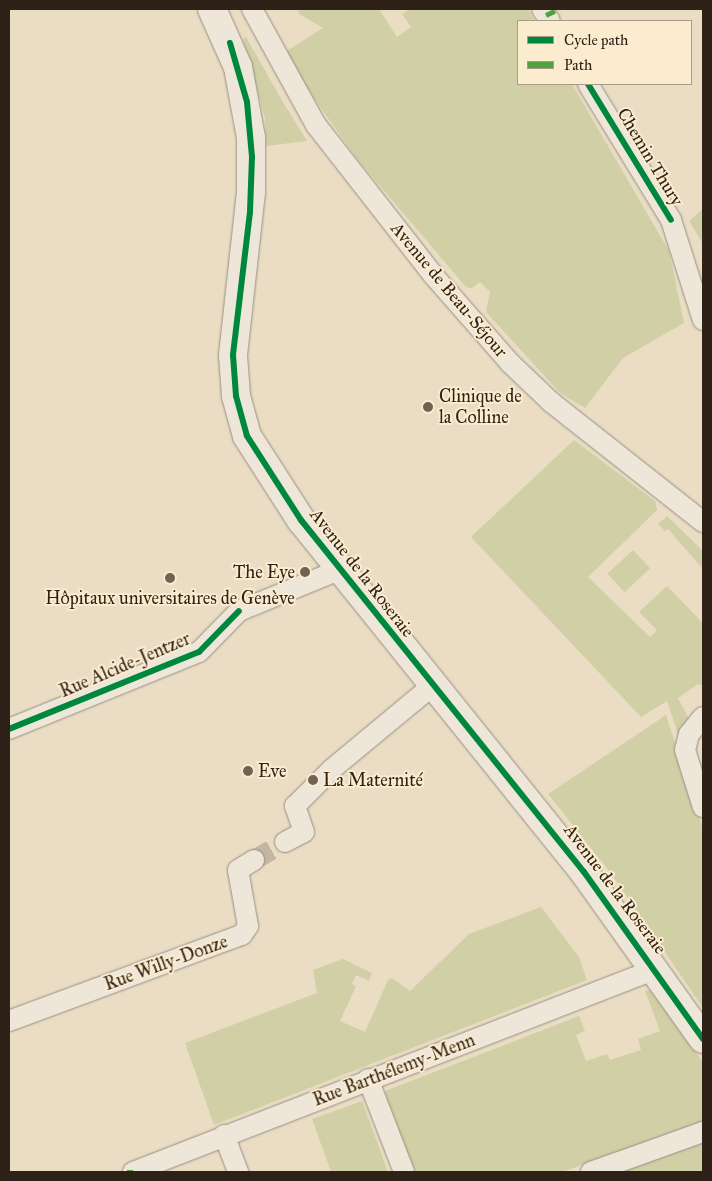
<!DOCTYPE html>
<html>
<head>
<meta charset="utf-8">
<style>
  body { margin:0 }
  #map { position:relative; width:712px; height:1181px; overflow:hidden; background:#eaddc4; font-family:"IM FELL Great Primer",serif }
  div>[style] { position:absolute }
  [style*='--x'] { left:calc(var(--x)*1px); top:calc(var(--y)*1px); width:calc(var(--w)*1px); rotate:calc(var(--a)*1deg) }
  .green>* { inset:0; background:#d1cfa6; transform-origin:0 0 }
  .street-tunnel>* { height:20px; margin-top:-10px; transform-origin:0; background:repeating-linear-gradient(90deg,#c4b7a2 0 20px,transparent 0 30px) }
  .roads { filter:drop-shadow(0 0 1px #998f81) drop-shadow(0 0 1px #998f81) }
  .street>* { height:20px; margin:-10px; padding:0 10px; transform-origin:10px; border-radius:10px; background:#ede6d9 }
  .secondary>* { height:28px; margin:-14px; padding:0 14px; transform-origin:14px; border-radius:14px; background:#ede6d9 }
  .quiet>* { height:5px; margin-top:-2.5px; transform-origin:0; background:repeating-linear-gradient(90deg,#52a240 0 10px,transparent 0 15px) }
  .cycleway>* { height:6px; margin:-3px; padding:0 3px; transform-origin:3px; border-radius:3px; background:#00873e }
  .dots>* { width:14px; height:14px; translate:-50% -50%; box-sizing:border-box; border:2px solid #fbeccf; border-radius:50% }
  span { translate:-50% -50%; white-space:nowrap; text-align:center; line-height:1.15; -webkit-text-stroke:4px #fbeccf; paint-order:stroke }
  .street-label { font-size:18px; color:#2e2118 }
  .poi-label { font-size:18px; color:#2e2118 }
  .left { translate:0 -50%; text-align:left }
  .right { translate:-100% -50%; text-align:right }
  .frame { position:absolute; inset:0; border:10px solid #2e2118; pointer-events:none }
  .legend { position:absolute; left:517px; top:20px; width:175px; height:65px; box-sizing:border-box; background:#fbeccf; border:1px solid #a99b86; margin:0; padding:6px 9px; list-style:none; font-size:15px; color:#2e2118 }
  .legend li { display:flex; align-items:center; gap:10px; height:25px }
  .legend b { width:25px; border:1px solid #a99b86 }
</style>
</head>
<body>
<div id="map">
  <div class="green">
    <div style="clip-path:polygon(298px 9px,379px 9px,397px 37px,411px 27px,402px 14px,410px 9px,528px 9px,535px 21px,518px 21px,518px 84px,572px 84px,669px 251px,684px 323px,623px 358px,585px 408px,560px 393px,486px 312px,490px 292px,480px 282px,472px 288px,466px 287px,357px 159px,299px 77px,287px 51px,323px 28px,299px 14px)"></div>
    <div style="clip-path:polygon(246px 37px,284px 104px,307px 141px,266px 146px,265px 118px,243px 39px)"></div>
    <div style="clip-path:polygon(703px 209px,703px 208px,703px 244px,689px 221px)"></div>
    <div style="clip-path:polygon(574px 440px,655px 501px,657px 510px,588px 577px,650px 637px,657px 630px,639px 612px,667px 586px,703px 623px,703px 686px,698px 684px,678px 698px,689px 719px,680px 740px,667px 701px,641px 717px,471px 537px)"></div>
    <div style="clip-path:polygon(667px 516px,703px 551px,703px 569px,668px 529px,665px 531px,658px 524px)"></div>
    <div style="left:633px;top:550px;width:25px;height:35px;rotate:47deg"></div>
    <div style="clip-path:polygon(666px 715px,703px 829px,703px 1008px,610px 872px,548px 794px)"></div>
    <div style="clip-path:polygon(541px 907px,579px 957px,587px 980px,214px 1125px,185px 1043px,317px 993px,313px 970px,343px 959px,372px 973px,369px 981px,356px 975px,352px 984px,356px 986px,340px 1021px,365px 1032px,388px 980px,392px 978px,410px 991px,469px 934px)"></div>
    <div style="clip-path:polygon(650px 990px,657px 994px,703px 1063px,703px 1123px,562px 1172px,410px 1172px,382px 1100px,385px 1091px,579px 1016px,585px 1031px,576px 1035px,586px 1061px,607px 1054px,610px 1060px,641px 1050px,638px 1039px,660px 1031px,645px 991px)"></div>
    <div style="clip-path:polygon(362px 1101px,388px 1172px,331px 1172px,312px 1119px)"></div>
    <div style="clip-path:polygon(703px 1142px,703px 1172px,616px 1172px,691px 1147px)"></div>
  </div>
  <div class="street-tunnel">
    <div style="--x:254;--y:860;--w:36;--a:-30"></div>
  </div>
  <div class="roads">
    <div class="street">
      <div style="--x:252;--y:9;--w:132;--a:61.1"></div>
      <div style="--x:316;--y:125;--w:190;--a:52"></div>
      <div style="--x:433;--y:275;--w:117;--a:48.8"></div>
      <div style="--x:510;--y:363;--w:57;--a:43.6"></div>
      <div style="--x:551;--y:402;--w:194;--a:38.3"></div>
      <div style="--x:542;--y:9;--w:14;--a:56"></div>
      <div style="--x:588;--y:84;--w:159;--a:58.6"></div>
      <div style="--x:671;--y:220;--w:105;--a:72.3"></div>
      <div style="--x:703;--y:717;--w:22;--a:129"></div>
      <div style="--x:689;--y:734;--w:16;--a:104"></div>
      <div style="--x:685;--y:750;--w:60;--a:72.5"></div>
      <div style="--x:9;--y:729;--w:205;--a:-22.1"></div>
      <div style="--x:199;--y:652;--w:57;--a:-45.7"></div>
      <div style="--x:239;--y:611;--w:108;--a:-22.3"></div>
      <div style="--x:285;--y:842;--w:21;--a:-28"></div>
      <div style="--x:304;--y:832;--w:28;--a:-109"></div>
      <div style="--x:295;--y:806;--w:52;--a:-45"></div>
      <div style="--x:332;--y:769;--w:131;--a:-39.7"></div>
      <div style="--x:9;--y:1021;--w:248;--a:-20.3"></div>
      <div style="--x:242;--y:935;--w:11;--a:-56"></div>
      <div style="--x:248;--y:926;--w:57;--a:-100.1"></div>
      <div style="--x:238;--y:870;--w:19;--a:-32"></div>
      <div style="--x:368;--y:1079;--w:100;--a:68.8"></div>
      <div style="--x:224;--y:1135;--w:40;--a:69"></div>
      <div style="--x:133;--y:1172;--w:561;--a:-21.21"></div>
      <div style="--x:591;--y:1172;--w:119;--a:-19.7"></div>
    </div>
    <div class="secondary">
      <div style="--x:212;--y:9;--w:64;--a:65.9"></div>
      <div style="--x:238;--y:67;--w:72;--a:79.6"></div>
      <div style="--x:251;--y:138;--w:54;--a:90"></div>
      <div style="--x:251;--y:192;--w:164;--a:96.3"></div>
      <div style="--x:233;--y:355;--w:41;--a:85.8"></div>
      <div style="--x:236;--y:396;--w:41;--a:74.6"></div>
      <div style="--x:247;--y:436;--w:100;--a:57.3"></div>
      <div style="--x:301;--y:520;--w:452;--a:51.2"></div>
      <div style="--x:584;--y:872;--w:205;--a:54.5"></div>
    </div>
  </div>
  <div class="quiet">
    <div style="--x:546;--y:15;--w:14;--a:-25"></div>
    <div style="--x:127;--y:1172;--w:6;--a:0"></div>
  </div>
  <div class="cycleway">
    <div style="--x:230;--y:43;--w:61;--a:73.9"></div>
    <div style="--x:247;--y:102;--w:55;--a:84.8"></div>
    <div style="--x:252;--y:157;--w:55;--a:92.1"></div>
    <div style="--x:250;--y:212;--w:144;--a:96.8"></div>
    <div style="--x:233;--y:355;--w:41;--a:85.8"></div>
    <div style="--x:236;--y:396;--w:41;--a:74.6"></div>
    <div style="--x:247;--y:436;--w:100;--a:57.3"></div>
    <div style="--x:301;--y:520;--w:452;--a:51.2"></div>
    <div style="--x:584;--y:872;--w:205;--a:54.5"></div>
    <div style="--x:588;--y:84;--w:159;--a:58.6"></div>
    <div style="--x:9;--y:729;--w:205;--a:-22.1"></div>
    <div style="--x:199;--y:652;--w:57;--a:-45.7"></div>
  </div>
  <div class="dots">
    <div style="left:428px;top:407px;background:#706354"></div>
    <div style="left:305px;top:572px;background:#706354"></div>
    <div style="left:170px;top:578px;background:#706354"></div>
    <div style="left:248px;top:771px;background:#706354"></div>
    <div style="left:313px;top:780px;background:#706354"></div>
  </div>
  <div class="street-label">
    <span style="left:650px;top:157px;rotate:59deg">Chemin Thury</span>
    <span style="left:449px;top:290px;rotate:50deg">Avenue de Beau-Séjour</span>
    <span style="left:362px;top:573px;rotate:52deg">Avenue de la Roseraie</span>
    <span style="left:125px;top:665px;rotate:-23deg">Rue Alcide-Jentzer</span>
    <span style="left:615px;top:889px;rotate:53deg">Avenue de la Roseraie</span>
    <span style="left:166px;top:963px;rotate:-20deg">Rue Willy-Donze</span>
    <span style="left:394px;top:1070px;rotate:-21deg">Rue Barthélemy-Menn</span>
  </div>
  <div class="poi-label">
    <span class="left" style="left:439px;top:407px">Clinique de<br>la Colline</span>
    <span class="right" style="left:295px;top:572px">The Eye</span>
    <span style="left:170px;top:598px">Hôpitaux universitaires de Genève</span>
    <span class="left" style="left:258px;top:771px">Eve</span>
    <span class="left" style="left:323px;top:780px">La Maternité</span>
  </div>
  <div class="frame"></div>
  <ul class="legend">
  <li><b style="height:6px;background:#00873e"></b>Cycle path</li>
  <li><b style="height:6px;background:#52a240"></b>Path</li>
  </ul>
</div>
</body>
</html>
